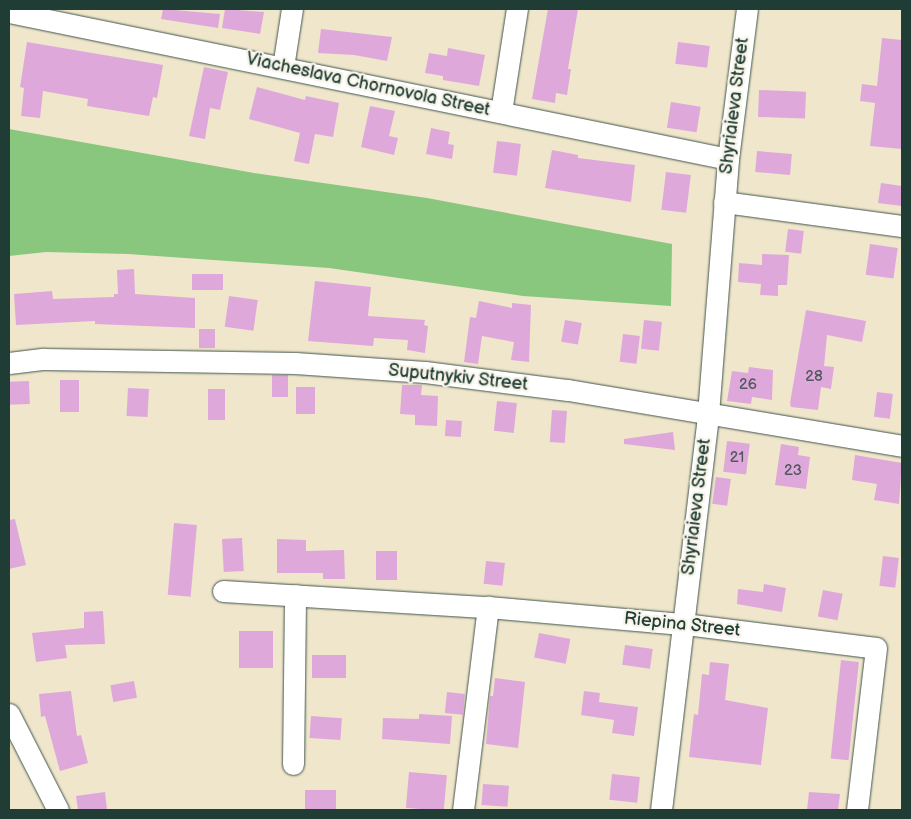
<!DOCTYPE html>
<html>
<head>
<meta charset="utf-8">
<style>
  body { margin:0 }
  #map { position:relative; width:911px; height:819px; overflow:hidden; background:#f0e6cc; font-family:"Balsamiq Sans",sans-serif }
  div>[style] { position:absolute }
  [style*='--x'] { left:calc(var(--x)*1px); top:calc(var(--y)*1px); width:calc(var(--w)*1px); rotate:calc(var(--a)*1deg) }
  .green>* { inset:0; background:#89c77e }
  .building>* { inset:0; background:#dfa8db; transform-origin:0 0 }
  .roads { filter:drop-shadow(0 0 1px #3e564b) drop-shadow(0 0 1px #3e564b) }
  .minor>* { height:21px; margin:-10.5px; padding:0 10.5px; transform-origin:10.5px; border-radius:10.5px; background:#fff }
  span { translate:-50% -50%; white-space:nowrap; text-align:center; line-height:1.15; -webkit-text-stroke:4.5px #f7f3e8; paint-order:stroke }
  .number-label { font-size:15px; color:#4f585e }
  .number-label span { -webkit-text-stroke-width:0 }
  .street-label { font-size:18px; color:#1f3d34 }
  .frame { position:absolute; inset:0; border:10px solid #1f3d34; pointer-events:none }
</style>
</head>
<body>
<div id="map">
  <div class="green">
    <div style="clip-path:polygon(9px 129px,254px 173px,427px 198px,672px 244px,671px 306px,523px 296px,329px 268px,128px 254px,46px 252px,9px 256px)"></div>
  </div>
  <div class="building">
    <div style="clip-path:polygon(163px 9px,220px 14px,218px 28px,161px 19px)"></div>
    <div style="clip-path:polygon(225px 9px,264px 12px,260px 34px,222px 28px)"></div>
    <div style="clip-path:polygon(548px 9px,578px 9px,568px 69px,571px 69px,567px 95px,556px 93px,555px 103px,532px 99px)"></div>
    <div style="clip-path:polygon(321px 29px,392px 37px,387px 61px,354px 55px,318px 53px)"></div>
    <div style="clip-path:polygon(882px 38px,902px 40px,902px 149px,870px 146px,875px 103px,860px 101px,862px 84px,877px 86px)"></div>
    <div style="clip-path:polygon(27px 42px,163px 65px,157px 98px,153px 97px,149px 116px,87px 106px,88px 99px,43px 91px,40px 118px,21px 116px,24px 88px,20px 87px)"></div>
    <div style="left:678px;top:42px;width:32px;height:22px;rotate:7deg"></div>
    <div style="clip-path:polygon(448px 48px,485px 55px,479px 86px,443px 80px,443px 76px,425px 73px,429px 53px,447px 56px)"></div>
    <div style="clip-path:polygon(204px 67px,228px 72px,220px 110px,210px 108px,205px 139px,189px 136px)"></div>
    <div style="clip-path:polygon(257px 87px,305px 100px,306px 96px,339px 103px,333px 137px,315px 134px,309px 164px,294px 161px,300px 133px,249px 119px)"></div>
    <div style="left:759px;top:90px;width:47px;height:27px;rotate:2deg"></div>
    <div style="left:671px;top:102px;width:30px;height:26px;rotate:9deg"></div>
    <div style="clip-path:polygon(370px 106px,395px 111px,389px 136px,398px 138px,394px 155px,361px 147px)"></div>
    <div style="clip-path:polygon(431px 128px,450px 132px,448px 144px,454px 145px,452px 159px,426px 154px)"></div>
    <div style="left:497px;top:141px;width:24px;height:32px;rotate:7deg"></div>
    <div style="clip-path:polygon(552px 150px,578px 155px,578px 158px,635px 165px,631px 202px,545px 188px)"></div>
    <div style="left:757px;top:151px;width:35px;height:21px;rotate:5deg"></div>
    <div style="left:666px;top:172px;width:25px;height:38px;rotate:7deg"></div>
    <div style="clip-path:polygon(881px 183px,902px 186px,902px 206px,878px 203px)"></div>
    <div style="left:788px;top:229px;width:16px;height:23px;rotate:7deg"></div>
    <div style="left:870px;top:244px;width:28px;height:31px;rotate:8deg"></div>
    <div style="clip-path:polygon(762px 254px,789px 255px,787px 285px,778px 285px,778px 296px,760px 295px,761px 284px,738px 282px,739px 263px,762px 265px)"></div>
    <div style="clip-path:polygon(134px 269px,135px 294px,195px 298px,195px 328px,95px 324px,95px 321px,16px 325px,14px 294px,52px 291px,53px 299px,114px 297px,114px 294px,118px 294px,117px 270px)"></div>
    <div style="left:192px;top:274px;width:31px;height:16px"></div>
    <div style="clip-path:polygon(315px 281px,371px 287px,368px 316px,425px 320px,424px 325px,428px 326px,425px 353px,407px 350px,408px 340px,374px 338px,373px 346px,308px 341px)"></div>
    <div style="left:229px;top:296px;width:29px;height:31px;rotate:8deg"></div>
    <div style="clip-path:polygon(479px 301px,512px 308px,512px 303px,531px 305px,529px 362px,511px 360px,514px 342px,482px 336px,478px 364px,464px 362px,470px 317px,476px 318px)"></div>
    <div style="clip-path:polygon(806px 310px,866px 321px,862px 342px,827px 335px,824px 366px,834px 367px,831px 389px,821px 387px,818px 410px,791px 407px,790px 403px)"></div>
    <div style="left:565px;top:320px;width:17px;height:22px;rotate:10deg"></div>
    <div style="left:644px;top:320px;width:18px;height:29px;rotate:6deg"></div>
    <div style="left:199px;top:329px;width:16px;height:19px"></div>
    <div style="left:623px;top:334px;width:17px;height:28px;rotate:7deg"></div>
    <div style="clip-path:polygon(749px 367px,773px 370px,772px 400px,752px 397px,751px 404px,727px 401px,732px 371px,748px 373px)"></div>
    <div style="left:288px;top:375px;width:22px;height:16px;rotate:90deg"></div>
    <div style="left:60px;top:380px;width:19px;height:32px"></div>
    <div style="left:29px;top:381px;width:23px;height:20px;rotate:88deg"></div>
    <div style="clip-path:polygon(402px 385px,422px 385px,421px 395px,438px 396px,437px 426px,415px 425px,415px 415px,400px 414px)"></div>
    <div style="left:315px;top:387px;width:27px;height:19px;rotate:90deg"></div>
    <div style="left:128px;top:388px;width:21px;height:28px;rotate:3deg"></div>
    <div style="left:208px;top:389px;width:17px;height:31px"></div>
    <div style="left:877px;top:392px;width:16px;height:25px;rotate:7deg"></div>
    <div style="left:497px;top:401px;width:20px;height:30px;rotate:6deg"></div>
    <div style="left:552px;top:410px;width:15px;height:32px;rotate:4deg"></div>
    <div style="left:446px;top:420px;width:16px;height:16px;rotate:4deg"></div>
    <div style="clip-path:polygon(673px 432px,675px 450px,624px 444px,624px 439px)"></div>
    <div style="left:727px;top:441px;width:23px;height:31px;rotate:7deg"></div>
    <div style="clip-path:polygon(781px 444px,799px 447px,798px 455px,810px 457px,806px 489px,775px 485px)"></div>
    <div style="clip-path:polygon(855px 455px,902px 463px,899px 504px,874px 500px,877px 484px,852px 480px)"></div>
    <div style="left:716px;top:477px;width:15px;height:27px;rotate:8deg"></div>
    <div style="clip-path:polygon(15px 519px,26px 565px,9px 569px,9px 520px)"></div>
    <div style="left:174px;top:523px;width:23px;height:72px;rotate:5deg"></div>
    <div style="left:242px;top:538px;width:33px;height:20px;rotate:87deg"></div>
    <div style="clip-path:polygon(277px 539px,306px 540px,306px 551px,344px 550px,345px 579px,323px 579px,323px 573px,277px 573px)"></div>
    <div style="left:376px;top:551px;width:21px;height:29px"></div>
    <div style="left:883px;top:556px;width:16px;height:30px;rotate:7deg"></div>
    <div style="left:486px;top:561px;width:19px;height:23px;rotate:6deg"></div>
    <div style="clip-path:polygon(764px 584px,786px 588px,782px 612px,737px 604px,738px 589px,763px 592px)"></div>
    <div style="left:823px;top:590px;width:20px;height:27px;rotate:11deg"></div>
    <div style="clip-path:polygon(103px 611px,105px 644px,65px 645px,67px 658px,36px 662px,32px 633px,84px 628px,84px 612px)"></div>
    <div style="left:239px;top:631px;width:34px;height:37px"></div>
    <div style="left:539px;top:633px;width:32px;height:25px;rotate:11deg"></div>
    <div style="left:625px;top:645px;width:28px;height:20px;rotate:8deg"></div>
    <div style="left:312px;top:655px;width:34px;height:23px"></div>
    <div style="left:841px;top:660px;width:18px;height:99px;rotate:6deg"></div>
    <div style="clip-path:polygon(710px 662px,729px 664px,725px 700px,768px 708px,761px 765px,689px 757px,694px 714px,698px 715px,702px 674px,709px 675px)"></div>
    <div style="clip-path:polygon(495px 678px,525px 682px,518px 748px,486px 744px,490px 696px,493px 696px)"></div>
    <div style="left:134px;top:681px;width:17px;height:24px;rotate:80deg"></div>
    <div style="clip-path:polygon(71px 691px,77px 736px,81px 735px,88px 763px,60px 771px,45px 716px,41px 717px,39px 694px)"></div>
    <div style="clip-path:polygon(584px 691px,600px 693px,599px 702px,638px 707px,634px 736px,612px 733px,614px 720px,581px 715px)"></div>
    <div style="left:447px;top:692px;width:18px;height:21px;rotate:6deg"></div>
    <div style="clip-path:polygon(419px 714px,452px 716px,450px 744px,382px 739px,383px 718px,419px 719px)"></div>
    <div style="left:311px;top:716px;width:31px;height:22px;rotate:4deg"></div>
    <div style="left:409px;top:772px;width:38px;height:36px;rotate:5deg"></div>
    <div style="left:612px;top:774px;width:28px;height:26px;rotate:6deg"></div>
    <div style="left:483px;top:784px;width:26px;height:21px;rotate:4deg"></div>
    <div style="left:305px;top:790px;width:31px;height:20px"></div>
    <div style="clip-path:polygon(105px 792px,107px 810px,78px 810px,76px 796px)"></div>
    <div style="clip-path:polygon(809px 792px,840px 794px,838px 810px,807px 810px)"></div>
  </div>
  <div class="roads">
    <div class="minor">
      <div style="--x:9;--y:12;--w:734;--a:11.55"></div>
      <div style="--x:283;--y:67;--w:59;--a:-81.2"></div>
      <div style="--x:501;--y:112;--w:104;--a:-81.2"></div>
      <div style="--x:724;--y:202;--w:180;--a:7.7"></div>
      <div style="--x:9;--y:363;--w:35;--a:-7"></div>
      <div style="--x:44;--y:359;--w:251;--a:0.9"></div>
      <div style="--x:295;--y:363;--w:130;--a:4"></div>
      <div style="--x:425;--y:372;--w:144;--a:7.2"></div>
      <div style="--x:568;--y:390;--w:339;--a:9.5"></div>
      <div style="--x:223;--y:591;--w:265;--a:3.5"></div>
      <div style="--x:488;--y:607;--w:197;--a:5"></div>
      <div style="--x:684;--y:624;--w:193;--a:7.1"></div>
      <div style="--x:876;--y:648;--w:163;--a:96.7"></div>
      <div style="--x:9;--y:714;--w:108;--a:63"></div>
      <div style="--x:293;--y:764;--w:169;--a:-89.3"></div>
      <div style="--x:463;--y:810;--w:205;--a:-83"></div>
      <div style="--x:661;--y:810;--w:399;--a:-83.2"></div>
      <div style="--x:708;--y:414;--w:256;--a:-85.5"></div>
      <div style="--x:728;--y:159;--w:151;--a:-82.8"></div>
    </div>
  </div>
  <div class="number-label">
    <span style="left:814px;top:377px">28</span>
    <span style="left:748px;top:385px">26</span>
    <span style="left:737px;top:458px">21</span>
    <span style="left:793px;top:471px">23</span>
  </div>
  <div class="street-label">
    <span style="left:368px;top:85px;rotate:12deg">Viacheslava Chornovola Street</span>
    <span style="left:735px;top:106px;rotate:-83deg">Shyriaieva Street</span>
    <span style="left:458px;top:378px;rotate:6deg">Suputnykiv Street</span>
    <span style="left:697px;top:507px;rotate:-83deg">Shyriaieva Street</span>
    <span style="left:682px;top:625px;rotate:6deg">Riepina Street</span>
  </div>
  <div class="frame"></div>
</div>
</body>
</html>
